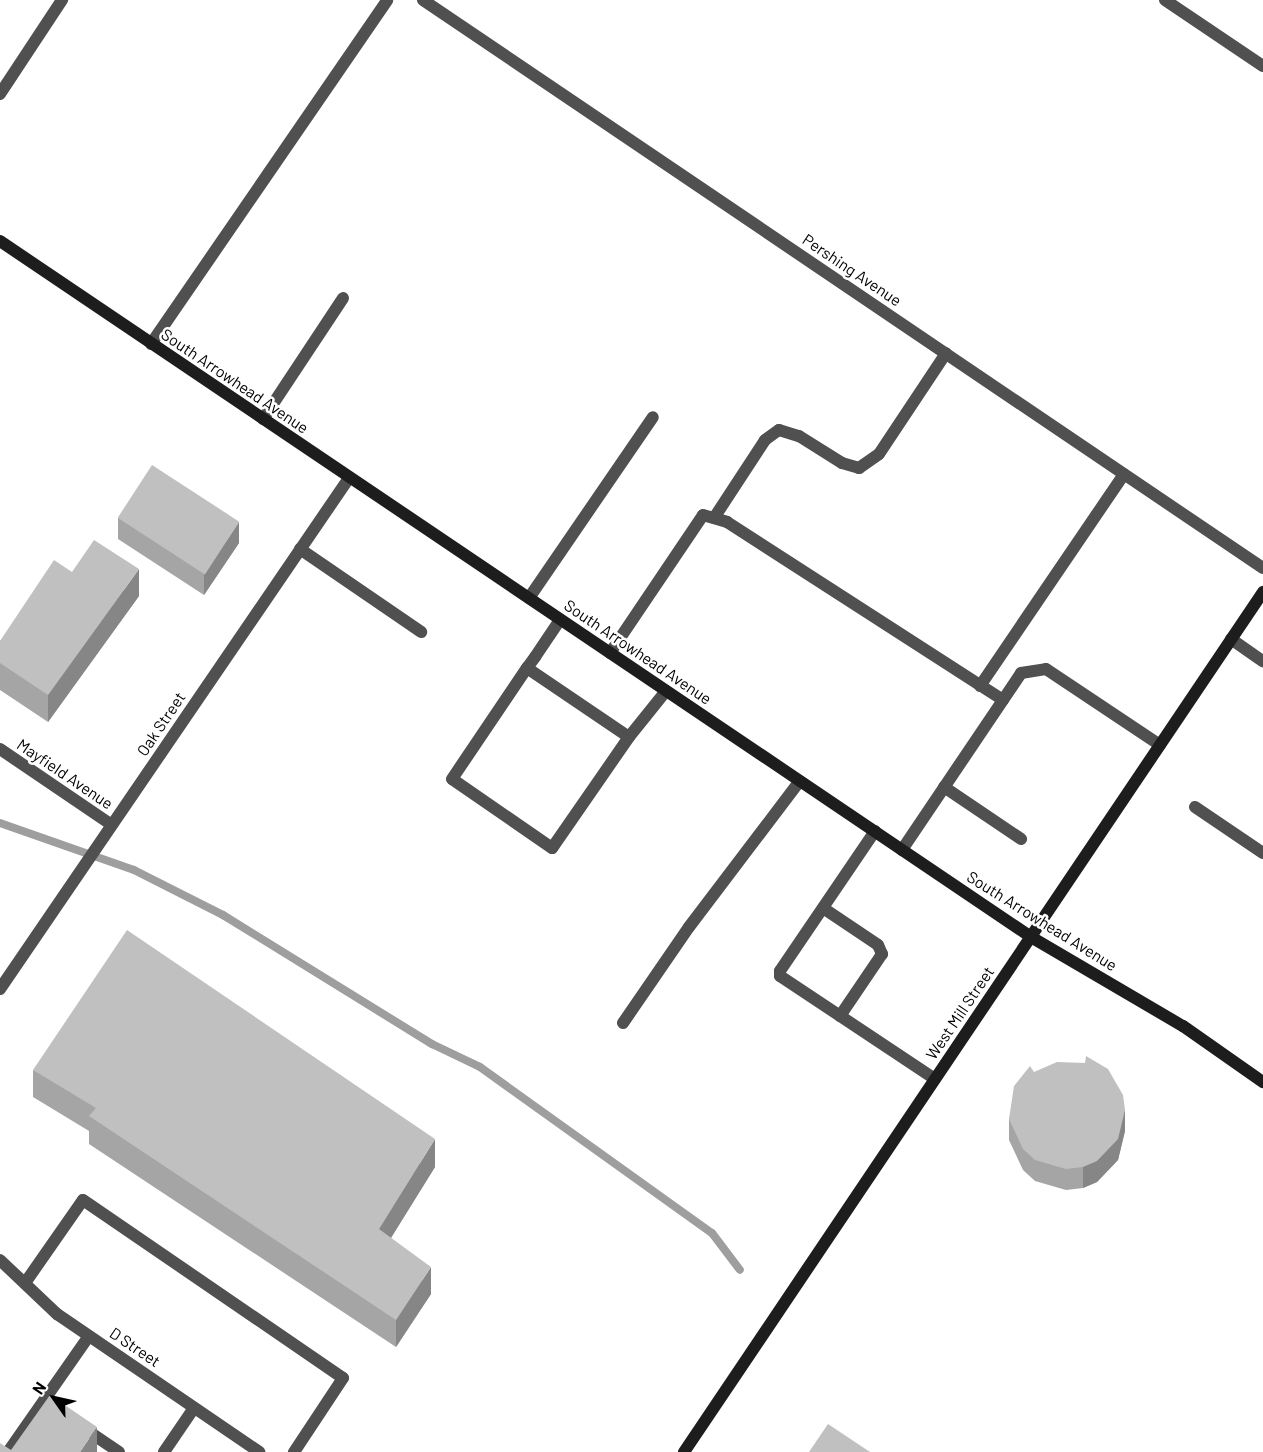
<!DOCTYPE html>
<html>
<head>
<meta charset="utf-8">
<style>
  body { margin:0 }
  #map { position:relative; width:1263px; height:1452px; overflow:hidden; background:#fff; font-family:Barlow,sans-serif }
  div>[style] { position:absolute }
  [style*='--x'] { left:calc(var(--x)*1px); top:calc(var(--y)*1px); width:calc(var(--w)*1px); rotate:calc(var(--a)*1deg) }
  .stream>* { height:8px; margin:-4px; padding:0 4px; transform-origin:4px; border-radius:4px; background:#9e9e9e }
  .lane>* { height:12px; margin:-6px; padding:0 6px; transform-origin:6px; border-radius:6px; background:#505050 }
  .street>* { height:12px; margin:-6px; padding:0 6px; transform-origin:6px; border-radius:6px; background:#505050 }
  .secondary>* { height:12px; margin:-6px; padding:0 6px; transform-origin:6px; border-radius:6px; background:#1d1d1d }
  .wall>* { inset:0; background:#a5a5a5 }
  .shaded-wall>* { inset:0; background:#868686 }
  .building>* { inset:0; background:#c0c0c0; transform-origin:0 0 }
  span { translate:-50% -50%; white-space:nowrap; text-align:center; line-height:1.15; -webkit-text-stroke:5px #fff; paint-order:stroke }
  .street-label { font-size:16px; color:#000 }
  .north { position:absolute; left:24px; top:1368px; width:60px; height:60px; -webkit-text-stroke:4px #fff; paint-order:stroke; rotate:304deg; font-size:16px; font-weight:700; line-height:24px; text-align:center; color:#000 }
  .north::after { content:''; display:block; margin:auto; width:21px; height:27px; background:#000; clip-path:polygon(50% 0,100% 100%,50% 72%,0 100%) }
</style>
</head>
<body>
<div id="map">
  <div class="stream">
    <div style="--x:0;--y:823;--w:142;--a:19.3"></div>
    <div style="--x:134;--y:870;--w:100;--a:26.8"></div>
    <div style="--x:223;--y:915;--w:246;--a:31.7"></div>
    <div style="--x:432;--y:1044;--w:53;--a:25.6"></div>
    <div style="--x:480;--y:1067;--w:285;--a:35.6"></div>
    <div style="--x:712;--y:1233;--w:46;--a:52.9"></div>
  </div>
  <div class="lane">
    <div style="--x:0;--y:94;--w:113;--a:-56.6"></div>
    <div style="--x:151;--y:344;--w:417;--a:-55.5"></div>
    <div style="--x:263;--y:419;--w:145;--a:-56.5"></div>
    <div style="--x:714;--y:518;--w:93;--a:-56.8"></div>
    <div style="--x:765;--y:440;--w:17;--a:-36"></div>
    <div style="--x:779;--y:430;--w:21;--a:17"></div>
    <div style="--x:799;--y:436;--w:51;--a:32.1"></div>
    <div style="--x:842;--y:463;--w:18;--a:16"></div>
    <div style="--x:859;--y:468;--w:24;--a:-35"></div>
    <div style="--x:879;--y:454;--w:121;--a:-56.4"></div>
    <div style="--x:300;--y:549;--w:147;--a:34.4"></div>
    <div style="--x:529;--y:598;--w:219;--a:-55.6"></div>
    <div style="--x:1231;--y:639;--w:39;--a:35"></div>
    <div style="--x:610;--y:653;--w:166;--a:-56"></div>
    <div style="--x:703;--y:515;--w:25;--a:16"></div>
    <div style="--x:727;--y:522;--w:328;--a:32.8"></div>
    <div style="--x:1003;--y:700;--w:181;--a:124"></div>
    <div style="--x:527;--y:668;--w:123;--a:34.1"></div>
    <div style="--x:629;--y:737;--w:135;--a:124.7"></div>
    <div style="--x:552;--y:848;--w:121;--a:-145.4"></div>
    <div style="--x:452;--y:779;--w:134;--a:-56"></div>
    <div style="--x:527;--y:668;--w:14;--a:-54"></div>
    <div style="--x:535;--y:657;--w:45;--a:-56"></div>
    <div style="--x:980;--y:686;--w:256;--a:-55.8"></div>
    <div style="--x:1003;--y:700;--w:32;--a:-56"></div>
    <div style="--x:1021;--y:673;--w:25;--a:-9"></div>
    <div style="--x:1046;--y:669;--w:137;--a:33.7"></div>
    <div style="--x:629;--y:737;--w:59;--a:-51.2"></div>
    <div style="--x:944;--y:787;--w:93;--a:34"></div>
    <div style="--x:1195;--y:807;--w:82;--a:34.1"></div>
    <div style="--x:875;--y:831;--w:169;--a:124.2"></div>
    <div style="--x:780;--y:971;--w:5;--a:90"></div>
    <div style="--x:780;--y:976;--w:186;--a:33.6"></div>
    <div style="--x:823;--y:908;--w:66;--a:33.9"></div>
    <div style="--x:878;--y:945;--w:10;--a:66"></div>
    <div style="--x:882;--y:954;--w:75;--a:124.1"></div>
    <div style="--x:623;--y:1023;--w:116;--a:-55.5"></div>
    <div style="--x:689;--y:927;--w:183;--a:-52.8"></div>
    <div style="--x:25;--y:1283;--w:101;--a:-55.1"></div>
    <div style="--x:83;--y:1200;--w:315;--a:34.4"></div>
    <div style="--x:343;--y:1378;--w:89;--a:123.5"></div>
    <div style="--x:85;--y:1429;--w:41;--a:34.1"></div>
    <div style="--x:8;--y:1452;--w:141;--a:-55.1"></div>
    <div style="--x:164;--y:1452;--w:53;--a:-55.7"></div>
  </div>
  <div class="street">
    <div style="--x:423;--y:0;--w:1014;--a:34.07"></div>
    <div style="--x:1165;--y:0;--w:118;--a:34"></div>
    <div style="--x:0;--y:749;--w:135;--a:34.2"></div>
    <div style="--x:0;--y:989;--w:619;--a:-55.67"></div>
    <div style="--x:0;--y:1260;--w:79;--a:43.5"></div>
    <div style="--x:57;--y:1314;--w:245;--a:34.3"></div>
  </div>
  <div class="secondary">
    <div style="--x:0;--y:241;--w:1244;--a:34.02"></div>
    <div style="--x:1031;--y:937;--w:176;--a:30.4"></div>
    <div style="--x:1183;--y:1026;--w:98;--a:35"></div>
    <div style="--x:684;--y:1452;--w:1037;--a:-56.05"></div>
  </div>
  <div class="wall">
    <div style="clip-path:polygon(118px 518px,239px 543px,204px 595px,118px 539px)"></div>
    <div style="clip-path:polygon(72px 572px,139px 596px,48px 722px,0 690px,0 641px)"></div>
    <div style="clip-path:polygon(33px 1070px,435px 1167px,391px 1238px,431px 1294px,396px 1347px,89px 1144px,89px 1131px,33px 1097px)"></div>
    <div style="clip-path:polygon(1034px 1072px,1125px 1131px,1118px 1160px,1097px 1182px,1083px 1188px,1066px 1190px,1035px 1181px,1023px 1170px,1009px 1140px,1009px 1119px)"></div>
  </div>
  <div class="shaded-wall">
    <div style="clip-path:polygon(239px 522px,239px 543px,204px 595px,204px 574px)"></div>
    <div style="clip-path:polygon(139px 569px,139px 596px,48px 722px,48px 695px)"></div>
    <div style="clip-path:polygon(1125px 1110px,1125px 1131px,1118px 1160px,1097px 1182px,1083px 1188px,1083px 1167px)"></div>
    <div style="clip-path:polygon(435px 1139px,435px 1167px,379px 1257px,379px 1229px)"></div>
    <div style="clip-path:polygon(431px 1267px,431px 1294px,396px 1347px,396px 1320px)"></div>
    <div style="clip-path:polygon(97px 1427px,97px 1452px,80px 1452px)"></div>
  </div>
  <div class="building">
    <div style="left:152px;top:465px;width:104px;height:63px;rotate:33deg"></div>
    <div style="clip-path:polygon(94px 540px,139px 569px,48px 695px,0 663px,0 641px,54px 560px,72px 572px)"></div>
    <div style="clip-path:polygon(127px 930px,435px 1139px,379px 1229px,431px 1267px,396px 1320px,89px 1116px,96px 1108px,33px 1070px)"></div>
    <div style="clip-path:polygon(1086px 1056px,1108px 1069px,1123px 1095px,1125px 1110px,1118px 1139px,1097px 1161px,1083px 1167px,1066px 1169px,1035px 1160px,1023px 1149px,1009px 1119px,1014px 1086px,1030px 1066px,1034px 1072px,1057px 1062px,1085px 1063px)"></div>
    <div style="clip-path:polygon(50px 1395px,97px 1427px,80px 1452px,0 1452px,0 1443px,11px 1450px)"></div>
    <div style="clip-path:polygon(828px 1424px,870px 1452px,809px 1452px)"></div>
  </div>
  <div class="street-label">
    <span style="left:852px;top:270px;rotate:34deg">Pershing Avenue</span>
    <span style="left:235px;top:381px;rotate:34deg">South Arrowhead Avenue</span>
    <span style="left:638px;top:652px;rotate:34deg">South Arrowhead Avenue</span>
    <span style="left:161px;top:724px;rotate:-56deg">Oak Street</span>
    <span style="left:65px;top:774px;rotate:34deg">Mayfield Avenue</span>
    <span style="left:1042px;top:921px;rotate:32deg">South Arrowhead Avenue</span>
    <span style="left:960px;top:1013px;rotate:-56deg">West Mill Street</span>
    <span style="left:135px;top:1347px;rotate:34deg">D Street</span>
  </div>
  <div class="north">N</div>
</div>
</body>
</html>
